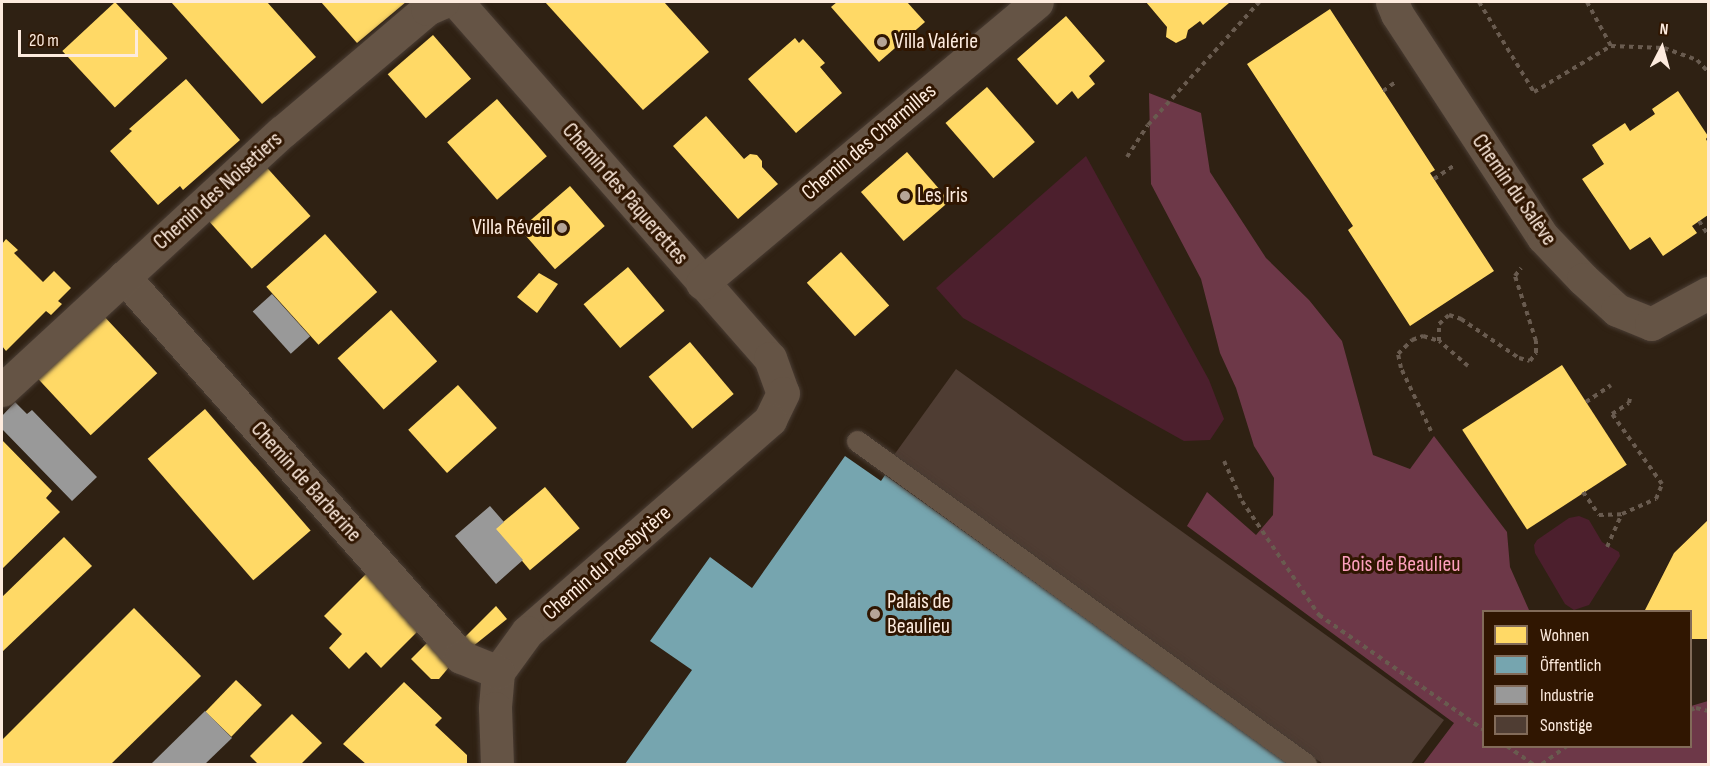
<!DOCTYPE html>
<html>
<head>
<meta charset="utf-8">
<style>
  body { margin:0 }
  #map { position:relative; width:1710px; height:766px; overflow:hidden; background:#2f2113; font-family:"Sofia Sans Condensed",sans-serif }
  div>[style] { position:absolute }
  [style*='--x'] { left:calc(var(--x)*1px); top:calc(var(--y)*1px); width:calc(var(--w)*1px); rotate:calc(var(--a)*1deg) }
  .green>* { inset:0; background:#4c1f2d }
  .forest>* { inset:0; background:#6d3848 }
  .homes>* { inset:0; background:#ffd966; transform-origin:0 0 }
  .public>* { inset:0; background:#76a5af }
  .industry>* { inset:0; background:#999; transform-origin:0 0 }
  .building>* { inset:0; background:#4f3d33 }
  .path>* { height:4px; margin-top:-2px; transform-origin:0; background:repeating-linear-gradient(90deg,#695b4f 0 4.5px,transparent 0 9px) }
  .roads { filter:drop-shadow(0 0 2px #493c33) drop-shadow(0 0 2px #493c33) }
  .service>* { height:21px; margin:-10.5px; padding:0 10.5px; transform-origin:10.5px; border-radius:10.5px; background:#655445 }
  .minor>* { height:33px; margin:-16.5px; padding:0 16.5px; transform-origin:16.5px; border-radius:16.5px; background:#655445 }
  .dots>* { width:16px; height:16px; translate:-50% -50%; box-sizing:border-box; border:3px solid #301601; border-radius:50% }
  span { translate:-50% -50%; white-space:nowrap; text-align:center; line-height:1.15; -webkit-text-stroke:6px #301601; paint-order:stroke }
  .poi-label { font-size:22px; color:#fdebde }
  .left { translate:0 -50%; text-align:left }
  .right { translate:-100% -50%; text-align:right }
  .street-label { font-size:22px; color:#fdebde }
  .park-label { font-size:22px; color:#fda0be }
  .frame { position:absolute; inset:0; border:3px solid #fdebde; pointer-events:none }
  .legend { position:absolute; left:1482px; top:610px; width:210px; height:138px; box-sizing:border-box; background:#301601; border:2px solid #826b59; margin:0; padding:8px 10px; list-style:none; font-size:18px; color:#fdebde }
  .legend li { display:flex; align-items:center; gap:12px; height:30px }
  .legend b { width:30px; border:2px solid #826b59 }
  .north { position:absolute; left:1632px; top:18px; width:60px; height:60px; -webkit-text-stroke:4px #301601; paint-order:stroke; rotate:6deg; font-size:16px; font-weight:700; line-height:24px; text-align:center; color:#fdebde }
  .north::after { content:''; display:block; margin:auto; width:21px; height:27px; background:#fdebde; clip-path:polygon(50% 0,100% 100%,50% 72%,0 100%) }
  .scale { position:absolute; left:18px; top:30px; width:120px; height:27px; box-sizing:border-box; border:3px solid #fdebde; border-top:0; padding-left:8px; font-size:18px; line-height:21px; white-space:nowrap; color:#fdebde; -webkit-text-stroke:4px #301601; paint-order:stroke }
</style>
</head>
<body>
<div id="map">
  <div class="green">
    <div style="clip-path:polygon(1086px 156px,1209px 380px,1224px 419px,1210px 440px,1184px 441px,963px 318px,936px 288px)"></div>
    <div style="clip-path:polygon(1579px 516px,1589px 520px,1602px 542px,1619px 552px,1620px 556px,1589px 605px,1574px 610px,1565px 604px,1535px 553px,1534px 545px,1537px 540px,1569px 518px)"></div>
  </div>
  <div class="forest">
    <div style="clip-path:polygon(1149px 93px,1201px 113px,1210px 172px,1266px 258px,1309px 300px,1342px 341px,1373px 455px,1410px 469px,1434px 436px,1507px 532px,1510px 567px,1529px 610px,1484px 612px,1484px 746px,1690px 746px,1691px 706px,1708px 701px,1708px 764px,1423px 764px,1454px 723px,1187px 526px,1207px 492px,1256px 535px,1273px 515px,1274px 478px,1254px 446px,1236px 388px,1220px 353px,1201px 279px,1151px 184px)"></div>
  </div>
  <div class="homes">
    <div style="left:115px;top:2px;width:77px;height:72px;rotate:47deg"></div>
    <div style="clip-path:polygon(171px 2px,267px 2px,316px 57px,262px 104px)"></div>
    <div style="clip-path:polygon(321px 2px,406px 2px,357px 43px)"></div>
    <div style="clip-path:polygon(545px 2px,664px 2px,709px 52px,643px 110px)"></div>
    <div style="clip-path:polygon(837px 2px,907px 2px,925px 22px,879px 62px,831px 7px)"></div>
    <div style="clip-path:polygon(1146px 2px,1228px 2px,1229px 3px,1203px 25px,1200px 21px,1188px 30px,1186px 38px,1176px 43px,1166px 37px,1167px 27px)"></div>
    <div style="clip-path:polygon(1330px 9px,1435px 170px,1430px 173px,1494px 271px,1410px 326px,1348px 230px,1353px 226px,1247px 64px)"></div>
    <div style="clip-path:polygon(1066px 16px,1105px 61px,1089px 76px,1095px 84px,1078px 99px,1072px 91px,1057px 105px,1017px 59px)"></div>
    <div style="left:433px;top:35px;width:58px;height:60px;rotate:49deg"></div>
    <div style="clip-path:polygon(795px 38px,799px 43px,803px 39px,825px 63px,820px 67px,842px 93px,796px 133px,748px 79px)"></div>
    <div style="clip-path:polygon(186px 79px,240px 140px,183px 190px,180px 186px,158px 205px,110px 151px,132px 131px,129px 129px)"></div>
    <div style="left:987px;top:87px;width:73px;height:55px;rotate:49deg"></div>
    <div style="clip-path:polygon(1678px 91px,1708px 136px,1706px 139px,1708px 143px,1708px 215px,1692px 226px,1697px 233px,1663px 256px,1650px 237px,1630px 250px,1582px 179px,1604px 164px,1592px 145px,1625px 123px,1630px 131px,1655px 114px,1652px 109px)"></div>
    <div style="left:497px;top:99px;width:76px;height:66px;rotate:49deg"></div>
    <div style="clip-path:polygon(706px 116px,744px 159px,750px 154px,757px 155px,762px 161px,762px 167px,778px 184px,738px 219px,673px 146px)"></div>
    <div style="left:907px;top:152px;width:65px;height:61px;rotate:49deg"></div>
    <div style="left:261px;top:161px;width:74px;height:79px;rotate:48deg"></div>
    <div style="left:570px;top:186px;width:53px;height:66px;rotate:49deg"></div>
    <div style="left:325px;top:234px;width:78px;height:79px;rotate:48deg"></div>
    <div style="clip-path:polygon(6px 239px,18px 250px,14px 253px,43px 282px,54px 271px,71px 288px,58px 301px,62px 304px,51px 315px,46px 311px,6px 351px,2px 346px,2px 244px)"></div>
    <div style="left:841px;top:252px;width:72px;height:46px;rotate:48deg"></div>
    <div style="left:628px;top:267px;width:57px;height:58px;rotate:50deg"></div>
    <div style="clip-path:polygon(539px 273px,558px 284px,537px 313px,517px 297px)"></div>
    <div style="left:391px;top:310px;width:69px;height:72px;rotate:48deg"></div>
    <div style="left:102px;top:314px;width:81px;height:91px;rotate:47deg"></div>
    <div style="left:690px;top:342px;width:68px;height:54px;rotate:50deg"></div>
    <div style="left:1562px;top:365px;width:119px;height:119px;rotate:57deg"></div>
    <div style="left:458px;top:385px;width:58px;height:67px;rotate:48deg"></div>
    <div style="left:205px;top:409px;width:161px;height:76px;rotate:49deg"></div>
    <div style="clip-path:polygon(2px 440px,52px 491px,46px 498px,60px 512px,2px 569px)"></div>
    <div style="left:545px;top:487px;width:54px;height:65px;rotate:50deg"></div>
    <div style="clip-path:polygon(1708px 520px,1708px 639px,1690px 639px,1690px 612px,1644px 612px,1674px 553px)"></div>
    <div style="clip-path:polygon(64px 537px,92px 566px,2px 652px,2px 597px)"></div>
    <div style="clip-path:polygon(366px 574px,421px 628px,381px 668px,366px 652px,349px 669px,329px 648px,342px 634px,324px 616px)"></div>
    <div style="clip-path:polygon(496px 606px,507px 619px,472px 647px,464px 638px)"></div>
    <div style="clip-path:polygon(134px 608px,201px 676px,111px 764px,2px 764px,2px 740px)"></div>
    <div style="clip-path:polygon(429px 641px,450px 666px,439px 679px,431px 679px,411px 659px)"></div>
    <div style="left:236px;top:680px;width:36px;height:44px;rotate:44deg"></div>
    <div style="clip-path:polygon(404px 682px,442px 718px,435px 725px,467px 755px,467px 764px,366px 764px,343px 744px)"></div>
    <div style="clip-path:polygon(292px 714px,322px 743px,301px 764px,258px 764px,250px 756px)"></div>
  </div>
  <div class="public">
    <div style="clip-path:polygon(845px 456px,881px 481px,885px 475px,1290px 764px,625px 764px,692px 670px,650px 641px,710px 557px,752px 588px)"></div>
  </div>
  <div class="industry">
    <div style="left:272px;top:294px;width:57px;height:26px;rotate:48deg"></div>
    <div style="clip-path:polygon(15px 402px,27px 414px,32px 410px,97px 477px,72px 501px,2px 429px,2px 416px)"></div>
    <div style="clip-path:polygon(490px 506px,504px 522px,496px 529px,523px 560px,496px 584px,455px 536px)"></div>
    <div style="clip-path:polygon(205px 711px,232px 738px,205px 764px,151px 764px)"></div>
  </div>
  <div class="building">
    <div style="clip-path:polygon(956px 369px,1444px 720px,1411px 764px,1323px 764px,894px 455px)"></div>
  </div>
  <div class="path">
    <div style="--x:1479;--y:2;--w:105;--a:58.6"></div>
    <div style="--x:1534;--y:92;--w:90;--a:-30.9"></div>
    <div style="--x:1587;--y:2;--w:50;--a:61.4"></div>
    <div style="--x:1611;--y:46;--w:53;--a:2.2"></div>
    <div style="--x:1664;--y:48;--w:35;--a:20"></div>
    <div style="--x:1697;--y:60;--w:16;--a:47"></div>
    <div style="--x:1383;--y:91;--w:17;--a:-36"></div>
    <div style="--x:1127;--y:157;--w:38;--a:-57"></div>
    <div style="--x:1148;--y:125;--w:166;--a:-47.9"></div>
    <div style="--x:1434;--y:179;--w:23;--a:-34"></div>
    <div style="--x:1699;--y:221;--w:17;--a:57"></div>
    <div style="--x:1468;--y:366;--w:38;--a:-139"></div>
    <div style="--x:1439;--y:341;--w:17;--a:-90"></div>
    <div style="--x:1439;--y:324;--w:13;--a:-42"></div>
    <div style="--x:1449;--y:315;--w:13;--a:18"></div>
    <div style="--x:1461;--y:319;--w:70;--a:33.9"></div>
    <div style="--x:1519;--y:358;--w:11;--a:15"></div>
    <div style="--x:1530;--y:361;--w:10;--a:-53"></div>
    <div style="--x:1536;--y:353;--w:12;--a:-90"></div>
    <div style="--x:1536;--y:341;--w:68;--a:-107.9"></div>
    <div style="--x:1515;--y:276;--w:10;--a:-53"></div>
    <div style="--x:1586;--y:402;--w:30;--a:-34"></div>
    <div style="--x:1431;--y:431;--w:70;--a:-115.5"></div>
    <div style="--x:1401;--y:368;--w:14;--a:-102"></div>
    <div style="--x:1398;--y:354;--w:20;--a:-45"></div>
    <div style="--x:1412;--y:340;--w:12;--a:-20"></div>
    <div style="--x:1423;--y:336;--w:17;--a:17"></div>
    <div style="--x:1224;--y:461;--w:44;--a:65.8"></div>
    <div style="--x:1242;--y:501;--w:138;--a:56"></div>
    <div style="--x:1319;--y:615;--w:201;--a:34.9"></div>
    <div style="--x:1583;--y:492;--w:28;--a:55"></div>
    <div style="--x:1599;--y:515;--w:23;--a:-2"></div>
    <div style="--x:1607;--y:547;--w:36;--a:-66"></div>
    <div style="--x:1622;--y:514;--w:37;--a:-24"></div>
    <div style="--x:1656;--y:499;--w:16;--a:-68"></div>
    <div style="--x:1662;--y:484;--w:86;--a:-125.5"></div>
    <div style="--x:1612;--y:414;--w:20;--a:-33"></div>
    <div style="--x:1629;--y:403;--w:5;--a:-79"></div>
    <div style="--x:1690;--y:710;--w:6;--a:-18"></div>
    <div style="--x:1696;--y:708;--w:12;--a:14"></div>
    <div style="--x:1507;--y:746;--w:32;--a:35"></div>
    <div style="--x:1542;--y:764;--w:31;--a:-36"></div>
  </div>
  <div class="roads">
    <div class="service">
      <div style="--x:857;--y:441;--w:553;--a:35.73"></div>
    </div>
    <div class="minor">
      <div style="--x:457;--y:2;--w:474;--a:48.7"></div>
      <div style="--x:770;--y:358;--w:37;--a:70"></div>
      <div style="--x:783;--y:393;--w:30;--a:116"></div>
      <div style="--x:770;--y:420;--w:322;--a:138.9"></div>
      <div style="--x:527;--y:632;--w:49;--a:125.9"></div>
      <div style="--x:498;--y:672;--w:36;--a:95"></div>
      <div style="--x:495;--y:708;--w:56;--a:88"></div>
      <div style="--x:1392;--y:2;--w:13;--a:67"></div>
      <div style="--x:1397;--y:14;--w:267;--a:56.8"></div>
      <div style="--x:1543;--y:237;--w:58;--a:46.4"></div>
      <div style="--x:1583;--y:279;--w:46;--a:42.4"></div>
      <div style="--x:1617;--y:310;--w:37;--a:22"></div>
      <div style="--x:1651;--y:324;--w:65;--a:-28.5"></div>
      <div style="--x:124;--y:277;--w:508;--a:48.43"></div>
      <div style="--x:461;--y:657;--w:40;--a:22"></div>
      <div style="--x:702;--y:283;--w:437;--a:-40"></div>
      <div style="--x:2;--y:390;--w:381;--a:-42.7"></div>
      <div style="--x:282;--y:132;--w:190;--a:-40.3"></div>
      <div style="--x:427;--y:9;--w:17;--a:-24"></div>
    </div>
  </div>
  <div class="dots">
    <div style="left:882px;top:42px;background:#b5a497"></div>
    <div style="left:905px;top:196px;background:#b5a497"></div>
    <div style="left:562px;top:228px;background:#b5a497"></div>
    <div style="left:875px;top:614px;background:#b5a497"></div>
  </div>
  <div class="poi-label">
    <span class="left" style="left:894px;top:42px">Villa Valérie</span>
    <span class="left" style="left:917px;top:196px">Les Iris</span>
    <span class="right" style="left:550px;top:228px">Villa Réveil</span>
    <span class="left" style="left:887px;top:614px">Palais de<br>Beaulieu</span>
  </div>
  <div class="street-label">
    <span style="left:869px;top:142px;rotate:-40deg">Chemin des Charmilles</span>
    <span style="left:1514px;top:190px;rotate:55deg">Chemin du Salève</span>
    <span style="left:218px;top:191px;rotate:-42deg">Chemin des Noisetiers</span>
    <span style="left:625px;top:194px;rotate:49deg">Chemin des Pâquerettes</span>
    <span style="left:306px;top:482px;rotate:48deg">Chemin de Barberine</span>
    <span style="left:607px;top:563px;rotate:-41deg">Chemin du Presbytère</span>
  </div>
  <div class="park-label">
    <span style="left:1401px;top:565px">Bois de Beaulieu</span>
  </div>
  <div class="frame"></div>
  <ul class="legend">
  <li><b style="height:16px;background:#ffd966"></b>Wohnen</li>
  <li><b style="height:16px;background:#76a5af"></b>Öffentlich</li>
  <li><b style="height:16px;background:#999"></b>Industrie</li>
  <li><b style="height:16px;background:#4f3d33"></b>Sonstige</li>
  </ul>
  <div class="north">N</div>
  <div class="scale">20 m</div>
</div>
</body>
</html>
